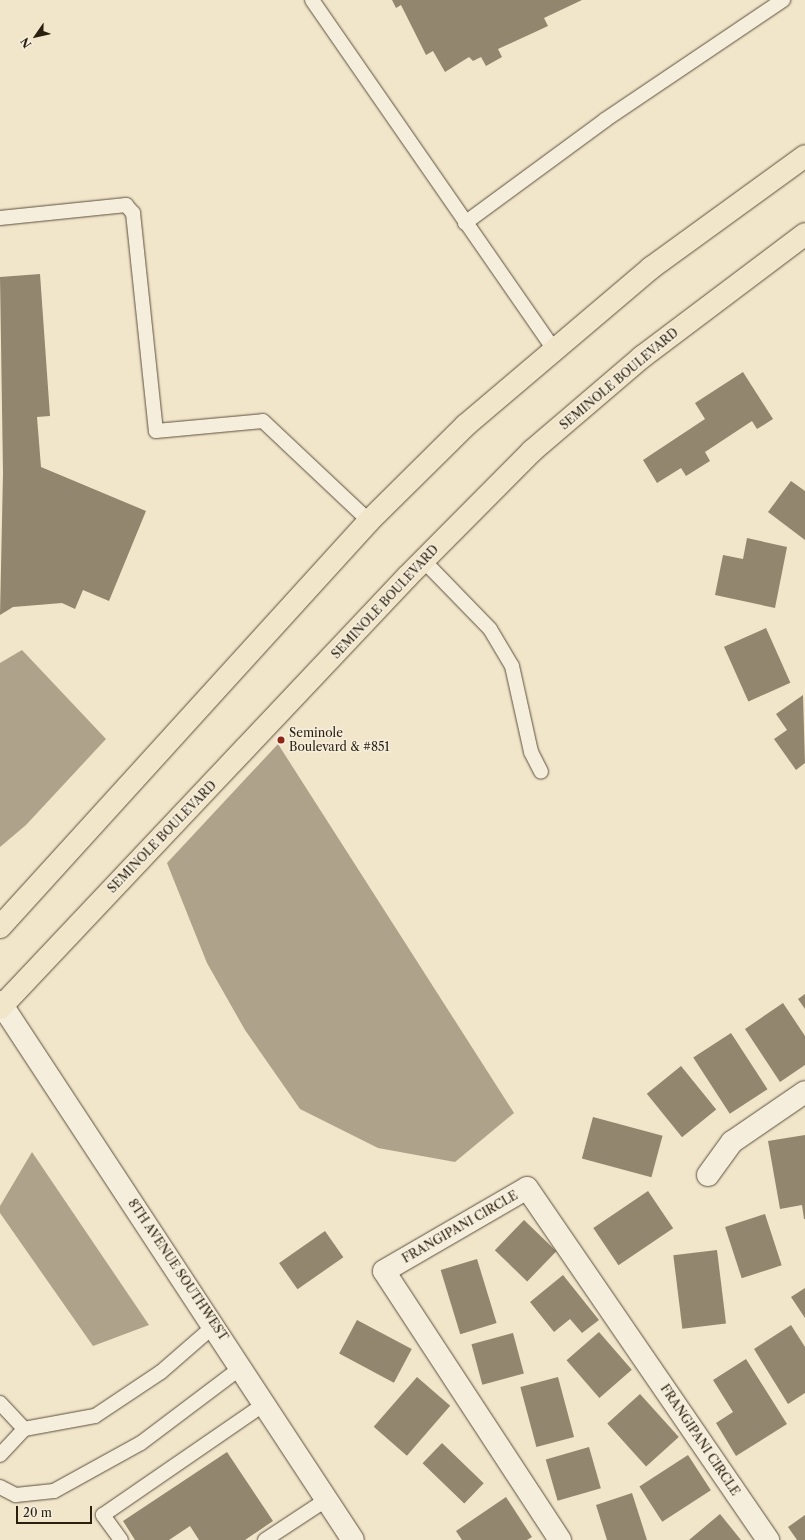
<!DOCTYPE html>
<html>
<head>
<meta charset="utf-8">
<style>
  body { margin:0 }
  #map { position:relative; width:805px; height:1540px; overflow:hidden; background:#f1e5ca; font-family:"Libre Caslon Text",serif }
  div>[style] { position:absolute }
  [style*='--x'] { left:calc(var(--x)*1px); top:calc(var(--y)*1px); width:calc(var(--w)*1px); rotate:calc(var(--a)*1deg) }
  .water>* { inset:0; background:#aea28a }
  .building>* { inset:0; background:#92866f; transform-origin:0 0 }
  .roads { filter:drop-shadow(0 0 1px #5c503c) drop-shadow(0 0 1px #5c503c) }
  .service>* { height:14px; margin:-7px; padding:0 7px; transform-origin:7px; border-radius:7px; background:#f6eedd }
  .minor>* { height:22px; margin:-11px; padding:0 11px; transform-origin:11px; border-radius:11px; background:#f6eedd }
  .tertiary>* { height:22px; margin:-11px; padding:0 11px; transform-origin:11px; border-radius:11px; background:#f6eedd }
  .primary>* { height:22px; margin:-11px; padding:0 11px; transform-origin:11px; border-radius:11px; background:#f1e5ca }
  .dots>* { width:11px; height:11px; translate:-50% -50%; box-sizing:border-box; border:2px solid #f6eedd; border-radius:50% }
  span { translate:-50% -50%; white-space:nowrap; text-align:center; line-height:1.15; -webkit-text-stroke:3px #f6eedd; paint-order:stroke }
  .street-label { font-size:12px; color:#2b1f0d }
  .poi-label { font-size:12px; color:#2b1f0d }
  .left { translate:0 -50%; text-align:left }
  .north { position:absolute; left:16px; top:16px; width:40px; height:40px; -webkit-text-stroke:3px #f6eedd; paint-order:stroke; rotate:236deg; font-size:11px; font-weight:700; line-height:16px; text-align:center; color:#2b1f0d }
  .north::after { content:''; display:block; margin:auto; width:14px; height:18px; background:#2b1f0d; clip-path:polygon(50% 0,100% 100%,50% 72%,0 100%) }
  .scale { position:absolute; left:16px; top:1506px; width:76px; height:18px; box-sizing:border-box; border:2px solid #2b1f0d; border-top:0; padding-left:5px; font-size:12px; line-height:14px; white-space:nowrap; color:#2b1f0d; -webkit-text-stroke:3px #f6eedd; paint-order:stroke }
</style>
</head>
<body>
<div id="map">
  <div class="water">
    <div style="clip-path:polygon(22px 650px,106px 739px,26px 825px,0 847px,0 663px)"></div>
    <div style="clip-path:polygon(278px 744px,514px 1113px,455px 1162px,378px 1148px,300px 1109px,245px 1030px,207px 963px,167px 863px)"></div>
    <div style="clip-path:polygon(32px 1152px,149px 1325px,93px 1346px,0 1213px,0 1206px)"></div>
  </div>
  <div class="building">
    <div style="clip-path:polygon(392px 0,582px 0,544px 18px,548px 26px,498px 49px,502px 57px,486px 66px,481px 57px,473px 61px,469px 57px,445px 72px,433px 51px,426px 55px,401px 5px,396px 8px)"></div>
    <div style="clip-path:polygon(40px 274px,50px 416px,37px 417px,41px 467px,146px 511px,109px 601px,83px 590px,75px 609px,62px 603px,13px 607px,0 615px,3px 473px,0 277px)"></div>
    <div style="clip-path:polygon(743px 372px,773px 419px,757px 429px,752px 421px,705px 452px,710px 461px,686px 476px,681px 468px,657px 483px,643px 460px,705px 419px,695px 403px)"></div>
    <div style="clip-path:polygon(791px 481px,805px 491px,805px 540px,768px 512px)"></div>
    <div style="clip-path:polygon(747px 538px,787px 547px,775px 608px,715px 595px,723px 555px,743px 559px)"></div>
    <div style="left:766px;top:628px;width:60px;height:46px;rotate:66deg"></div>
    <div style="clip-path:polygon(803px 695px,805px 763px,796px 770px,774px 739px,787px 730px,776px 714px)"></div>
    <div style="clip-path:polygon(805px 994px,805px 1009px,798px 999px)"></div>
    <div style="clip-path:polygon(783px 1003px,805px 1036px,805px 1065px,780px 1082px,745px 1029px)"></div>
    <div style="left:731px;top:1033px;width:67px;height:45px;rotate:57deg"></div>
    <div style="left:681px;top:1066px;width:56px;height:44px;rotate:51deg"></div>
    <div style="left:593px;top:1117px;width:72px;height:43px;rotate:15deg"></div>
    <div style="clip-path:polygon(805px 1135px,805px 1219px,804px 1219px,802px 1205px,780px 1209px,768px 1141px)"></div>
    <div style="left:648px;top:1191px;width:45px;height:66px;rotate:56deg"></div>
    <div style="left:765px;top:1214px;width:54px;height:42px;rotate:72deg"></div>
    <div style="left:524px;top:1220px;width:45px;height:42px;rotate:44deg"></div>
    <div style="left:325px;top:1231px;width:32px;height:56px;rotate:55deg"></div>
    <div style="left:717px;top:1250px;width:74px;height:44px;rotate:83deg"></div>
    <div style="left:477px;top:1259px;width:67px;height:38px;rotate:73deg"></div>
    <div style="clip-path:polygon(563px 1275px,599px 1320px,582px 1333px,570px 1319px,554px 1332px,530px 1302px)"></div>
    <div style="clip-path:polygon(805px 1288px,805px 1318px,791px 1297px)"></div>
    <div style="left:357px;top:1320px;width:62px;height:38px;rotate:28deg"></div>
    <div style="clip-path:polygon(791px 1325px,805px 1347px,805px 1393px,788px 1404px,754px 1349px)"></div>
    <div style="left:599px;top:1332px;width:50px;height:43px;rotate:49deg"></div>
    <div style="left:513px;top:1333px;width:42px;height:43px;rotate:75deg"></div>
    <div style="clip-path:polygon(746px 1359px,787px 1424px,736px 1456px,716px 1423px,733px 1412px,713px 1380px)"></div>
    <div style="left:417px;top:1377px;width:44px;height:66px;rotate:41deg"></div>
    <div style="left:558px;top:1377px;width:62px;height:39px;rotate:75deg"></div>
    <div style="left:640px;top:1394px;width:58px;height:44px;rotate:48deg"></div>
    <div style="left:442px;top:1443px;width:58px;height:28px;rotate:44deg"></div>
    <div style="left:589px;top:1447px;width:43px;height:45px;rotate:74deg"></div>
    <div style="clip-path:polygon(227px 1452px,273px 1521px,245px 1540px,199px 1540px,190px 1526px,169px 1540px,135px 1540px,123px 1521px)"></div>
    <div style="left:688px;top:1455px;width:42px;height:58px;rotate:57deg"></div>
    <div style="clip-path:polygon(632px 1493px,647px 1540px,607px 1540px,596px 1505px)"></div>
    <div style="clip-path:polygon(506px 1497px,532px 1537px,527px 1540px,462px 1540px,456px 1531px)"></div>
    <div style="clip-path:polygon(720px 1514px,741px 1540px,689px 1540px)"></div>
    <div style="clip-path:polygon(805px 1515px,805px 1540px,797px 1540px,788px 1527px)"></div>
  </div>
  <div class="roads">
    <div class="service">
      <div style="--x:312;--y:0;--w:423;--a:55.3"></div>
      <div style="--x:0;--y:218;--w:127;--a:-5.9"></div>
      <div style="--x:126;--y:205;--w:11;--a:49"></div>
      <div style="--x:133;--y:213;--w:219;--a:84"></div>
      <div style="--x:156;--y:431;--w:107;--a:-5.3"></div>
      <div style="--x:263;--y:421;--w:146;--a:43.3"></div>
      <div style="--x:465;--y:223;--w:174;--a:-36.3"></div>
      <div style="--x:605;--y:120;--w:215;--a:-34"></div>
      <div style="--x:423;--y:560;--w:96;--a:45.8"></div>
      <div style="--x:490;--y:629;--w:43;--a:59.3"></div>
      <div style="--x:512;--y:666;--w:88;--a:77.5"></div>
      <div style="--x:531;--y:752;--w:22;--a:63"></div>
      <div style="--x:0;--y:1403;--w:35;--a:47"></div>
      <div style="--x:24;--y:1429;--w:72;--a:-10.4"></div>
      <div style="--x:95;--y:1416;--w:79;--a:-33.7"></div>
      <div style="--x:161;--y:1372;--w:70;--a:-41"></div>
      <div style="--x:0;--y:1455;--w:35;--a:-47"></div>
      <div style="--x:0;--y:1487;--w:18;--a:27"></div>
      <div style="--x:16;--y:1495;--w:38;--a:-6"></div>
      <div style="--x:54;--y:1491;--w:99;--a:-28.9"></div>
      <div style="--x:141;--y:1443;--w:126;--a:-37"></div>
      <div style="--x:121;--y:1540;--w:31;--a:-126"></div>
      <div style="--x:103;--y:1515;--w:198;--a:-34.5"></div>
      <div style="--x:265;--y:1540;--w:73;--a:-33.3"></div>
    </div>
    <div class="minor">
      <div style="--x:708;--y:1175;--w:41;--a:-54"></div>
      <div style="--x:732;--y:1142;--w:88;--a:-34.4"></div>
      <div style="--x:560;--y:1540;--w:321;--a:-123.2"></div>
      <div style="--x:384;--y:1271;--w:165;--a:-30.1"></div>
      <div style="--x:527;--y:1188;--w:427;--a:55.6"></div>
    </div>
    <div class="tertiary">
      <div style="--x:0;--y:1002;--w:643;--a:56.73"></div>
    </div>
    <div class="primary">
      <div style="--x:0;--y:927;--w:549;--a:-47.73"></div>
      <div style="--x:369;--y:521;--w:136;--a:-44.7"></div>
      <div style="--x:466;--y:425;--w:243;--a:-40.3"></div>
      <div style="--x:651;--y:268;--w:190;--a:-36"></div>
      <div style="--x:0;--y:1008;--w:594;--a:-46.64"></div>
      <div style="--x:408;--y:576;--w:176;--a:-45.2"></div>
      <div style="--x:532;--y:451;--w:145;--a:-40.5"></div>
      <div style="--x:642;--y:357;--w:204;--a:-37"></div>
    </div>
  </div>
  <div class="dots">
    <div style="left:281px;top:740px;background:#8f2418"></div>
  </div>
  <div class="street-label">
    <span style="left:619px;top:379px;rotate:-40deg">SEMINOLE BOULEVARD</span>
    <span style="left:385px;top:602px;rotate:-47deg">SEMINOLE BOULEVARD</span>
    <span style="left:162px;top:837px;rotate:-46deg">SEMINOLE BOULEVARD</span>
    <span style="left:460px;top:1227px;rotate:-30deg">FRANGIPANI CIRCLE</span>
    <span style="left:178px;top:1270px;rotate:56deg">8TH AVENUE SOUTHWEST</span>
    <span style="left:700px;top:1440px;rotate:56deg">FRANGIPANI CIRCLE</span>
  </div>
  <div class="poi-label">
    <span class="left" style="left:289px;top:740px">Seminole<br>Boulevard &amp; #851</span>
  </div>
  <div class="north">N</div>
  <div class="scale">20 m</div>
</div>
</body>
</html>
